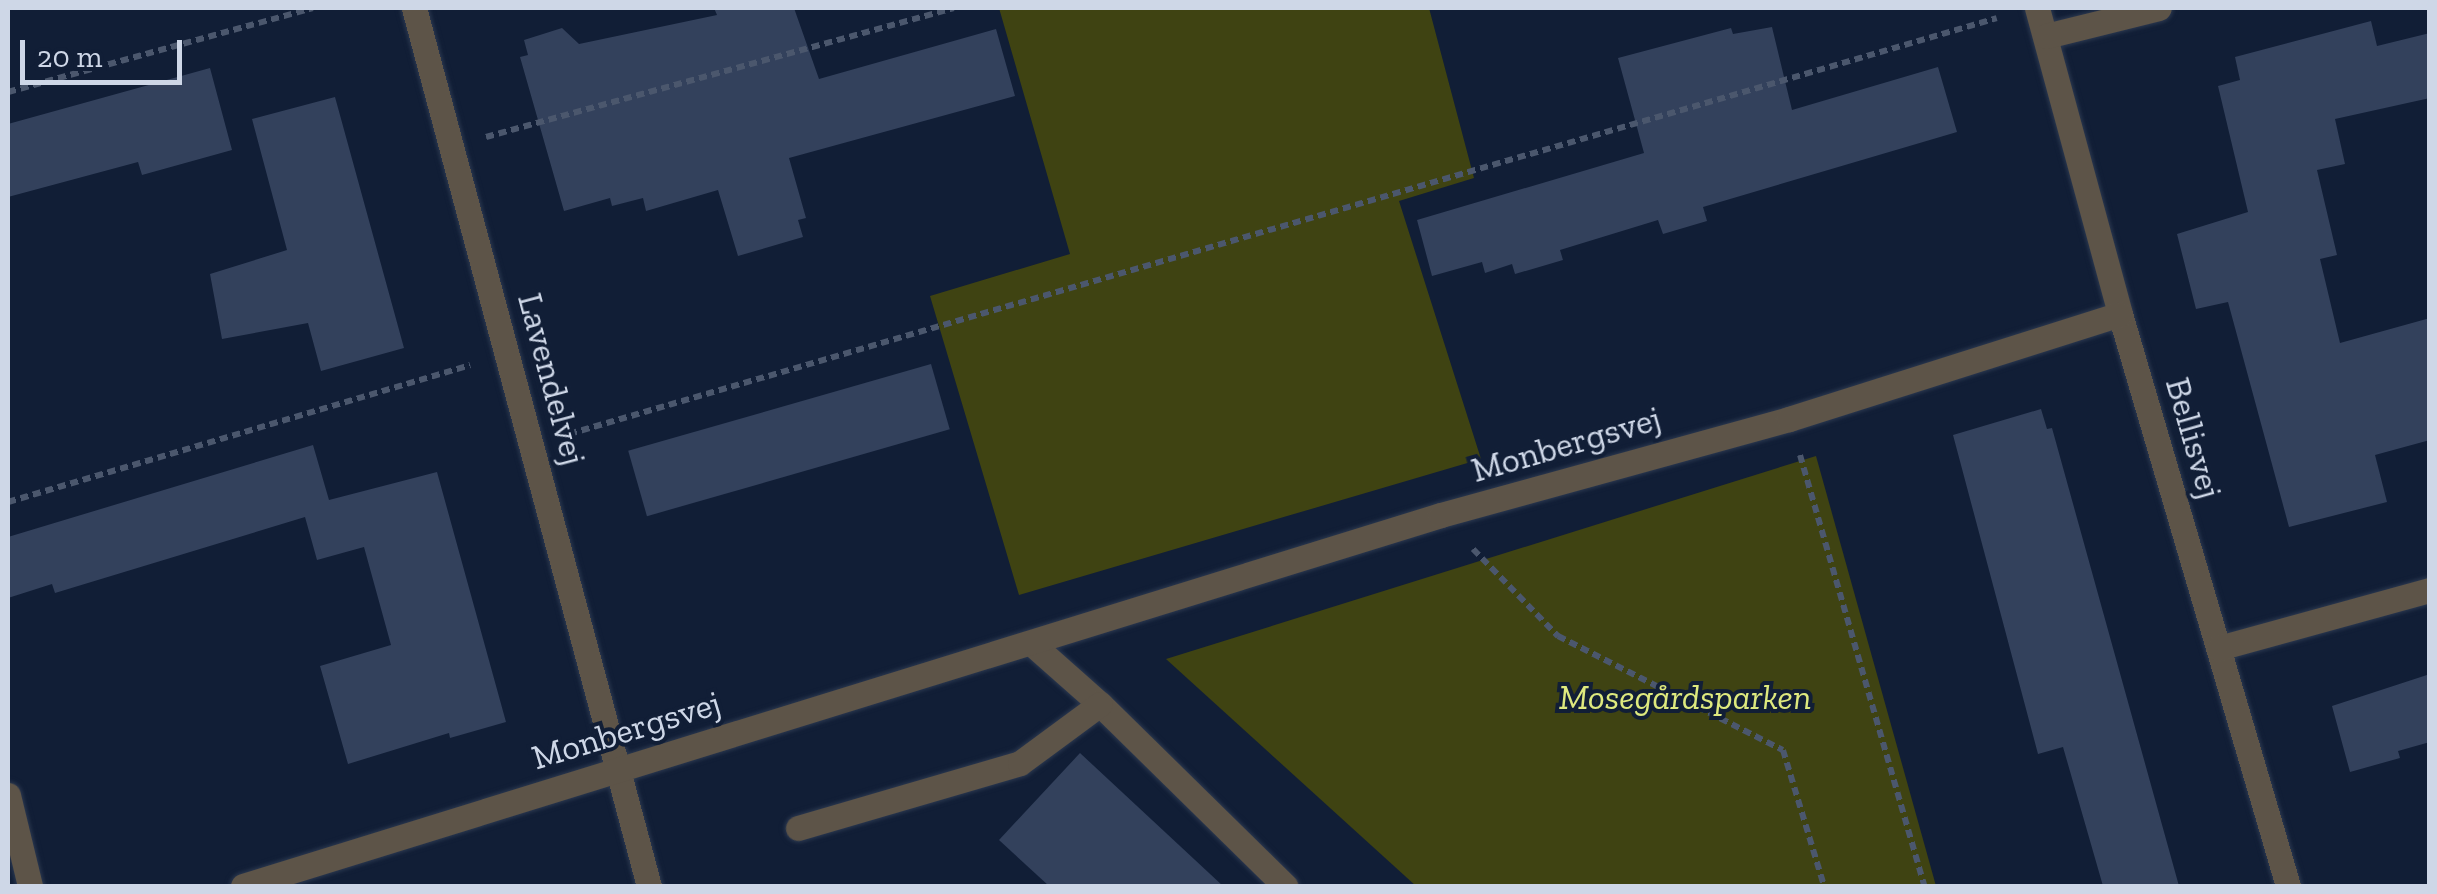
<!DOCTYPE html>
<html>
<head>
<meta charset="utf-8">
<style>
  body { margin:0 }
  #map { position:relative; width:2437px; height:894px; overflow:hidden; background:#111e36; font-family:"Zilla Slab",serif }
  div>[style] { position:absolute }
  [style*='--x'] { left:calc(var(--x)*1px); top:calc(var(--y)*1px); width:calc(var(--w)*1px); rotate:calc(var(--a)*1deg) }
  .green>* { inset:0; background:#3f4312 }
  .building>* { inset:0; background:#33415c; transform-origin:0 0 }
  .path>* { height:6px; margin-top:-3px; transform-origin:0; background:repeating-linear-gradient(90deg,#4b576d 0 8px,transparent 0 13px) }
  .roads { filter:drop-shadow(0 0 2px #2b384f) drop-shadow(0 0 2px #2b384f) }
  .minor>* { height:25px; margin:-12.5px; padding:0 12.5px; transform-origin:12.5px; border-radius:12.5px; background:#5d5448 }
  span { translate:-50% -50%; white-space:nowrap; text-align:center; line-height:1.15; -webkit-text-stroke:8px #111e36; paint-order:stroke }
  .street-label { font-size:35px; color:#ced7e7 }
  .park-label { font-size:35px; color:#dee97e; font-style:italic }
  .frame { position:absolute; inset:0; border:10px solid #ced7e7; pointer-events:none }
  .scale { position:absolute; left:20px; top:40px; width:162px; height:45px; box-sizing:border-box; border:5px solid #ced7e7; border-top:0; padding-left:12px; font-size:30px; line-height:35px; white-space:nowrap; color:#ced7e7; -webkit-text-stroke:8px #111e36; paint-order:stroke }
</style>
</head>
<body>
<div id="map">
  <div class="green">
    <div style="clip-path:polygon(999px 8px,1429px 8px,1474px 178px,1399px 201px,1481px 459px,1019px 595px,930px 296px,1070px 254px)"></div>
    <div style="clip-path:polygon(1816px 456px,1936px 886px,1416px 886px,1166px 659px)"></div>
  </div>
  <div class="building">
    <div style="clip-path:polygon(714px 8px,794px 8px,819px 79px,996px 29px,1015px 96px,789px 158px,806px 218px,798px 220px,803px 237px,738px 256px,718px 190px,646px 211px,643px 198px,612px 206px,610px 198px,564px 211px,520px 57px,528px 55px,524px 40px,562px 28px,579px 44px,717px 15px)"></div>
    <div style="clip-path:polygon(2371px 21px,2377px 46px,2430px 33px,2430px 98px,2335px 119px,2345px 164px,2317px 170px,2337px 255px,2320px 259px,2340px 343px,2430px 318px,2430px 440px,2375px 455px,2387px 502px,2289px 527px,2228px 302px,2196px 309px,2177px 234px,2248px 212px,2218px 86px,2240px 80px,2235px 57px)"></div>
    <div style="clip-path:polygon(1772px 27px,1792px 110px,1938px 67px,1957px 132px,1703px 207px,1707px 221px,1663px 234px,1658px 220px,1560px 250px,1563px 260px,1515px 274px,1512px 264px,1485px 273px,1482px 262px,1432px 276px,1417px 220px,1644px 153px,1618px 58px,1731px 28px,1733px 34px)"></div>
    <div style="clip-path:polygon(210px 68px,232px 150px,142px 175px,138px 162px,8px 197px,8px 124px)"></div>
    <div style="clip-path:polygon(335px 97px,404px 348px,321px 371px,308px 323px,222px 339px,210px 274px,287px 250px,252px 119px)"></div>
    <div style="left:931px;top:364px;width:68px;height:315px;rotate:74deg"></div>
    <div style="clip-path:polygon(2041px 409px,2047px 429px,2052px 428px,2179px 886px,2103px 886px,2063px 747px,2038px 754px,1953px 435px)"></div>
    <div style="clip-path:polygon(313px 445px,329px 500px,437px 472px,506px 722px,450px 738px,449px 733px,348px 764px,320px 666px,391px 645px,364px 547px,317px 560px,305px 517px,55px 593px,52px 584px,8px 598px,8px 537px)"></div>
    <div style="clip-path:polygon(2430px 674px,2430px 742px,2398px 751px,2400px 758px,2350px 772px,2332px 706px)"></div>
    <div style="clip-path:polygon(1080px 753px,1223px 886px,1049px 886px,999px 840px)"></div>
  </div>
  <div class="path">
    <div style="--x:8;--y:92;--w:316;--a:-15.4"></div>
    <div style="--x:486;--y:137;--w:485;--a:-15.4"></div>
    <div style="--x:569;--y:434;--w:1487;--a:-16.24"></div>
    <div style="--x:1800;--y:455;--w:448;--a:73.9"></div>
    <div style="--x:8;--y:502;--w:482;--a:-16.5"></div>
    <div style="--x:1473;--y:549;--w:122;--a:45.7"></div>
    <div style="--x:1558;--y:636;--w:252;--a:26.9"></div>
    <div style="--x:1783;--y:750;--w:142;--a:73.2"></div>
  </div>
  <div class="roads">
    <div class="minor">
      <div style="--x:414;--y:8;--w:909;--a:75.02"></div>
      <div style="--x:2037;--y:8;--w:317;--a:74.8"></div>
      <div style="--x:2120;--y:314;--w:596;--a:73.63"></div>
      <div style="--x:2046;--y:36;--w:116;--a:-13.9"></div>
      <div style="--x:1031;--y:643;--w:92;--a:41.5"></div>
      <div style="--x:1100;--y:704;--w:260;--a:44.5"></div>
      <div style="--x:2219;--y:648;--w:219;--a:-15.4"></div>
      <div style="--x:8;--y:795;--w:94;--a:76.4"></div>
      <div style="--x:798;--y:828;--w:231;--a:-16.3"></div>
      <div style="--x:1020;--y:763;--w:99;--a:-36.4"></div>
      <div style="--x:243;--y:886;--w:1254;--a:-17.21"></div>
      <div style="--x:1441;--y:515;--w:361;--a:-15.4"></div>
      <div style="--x:1789;--y:419;--w:347;--a:-17.6"></div>
    </div>
  </div>
  <div class="street-label">
    <span style="left:552px;top:379px;rotate:75deg">Lavendelvej</span>
    <span style="left:2194px;top:438px;rotate:74deg">Bellisvej</span>
    <span style="left:1566px;top:444px;rotate:-16deg">Monbergsvej</span>
    <span style="left:626px;top:730px;rotate:-17deg">Monbergsvej</span>
  </div>
  <div class="park-label">
    <span style="left:1685px;top:697px">Mosegårdsparken</span>
  </div>
  <div class="frame"></div>
  <div class="scale">20 m</div>
</div>
</body>
</html>
